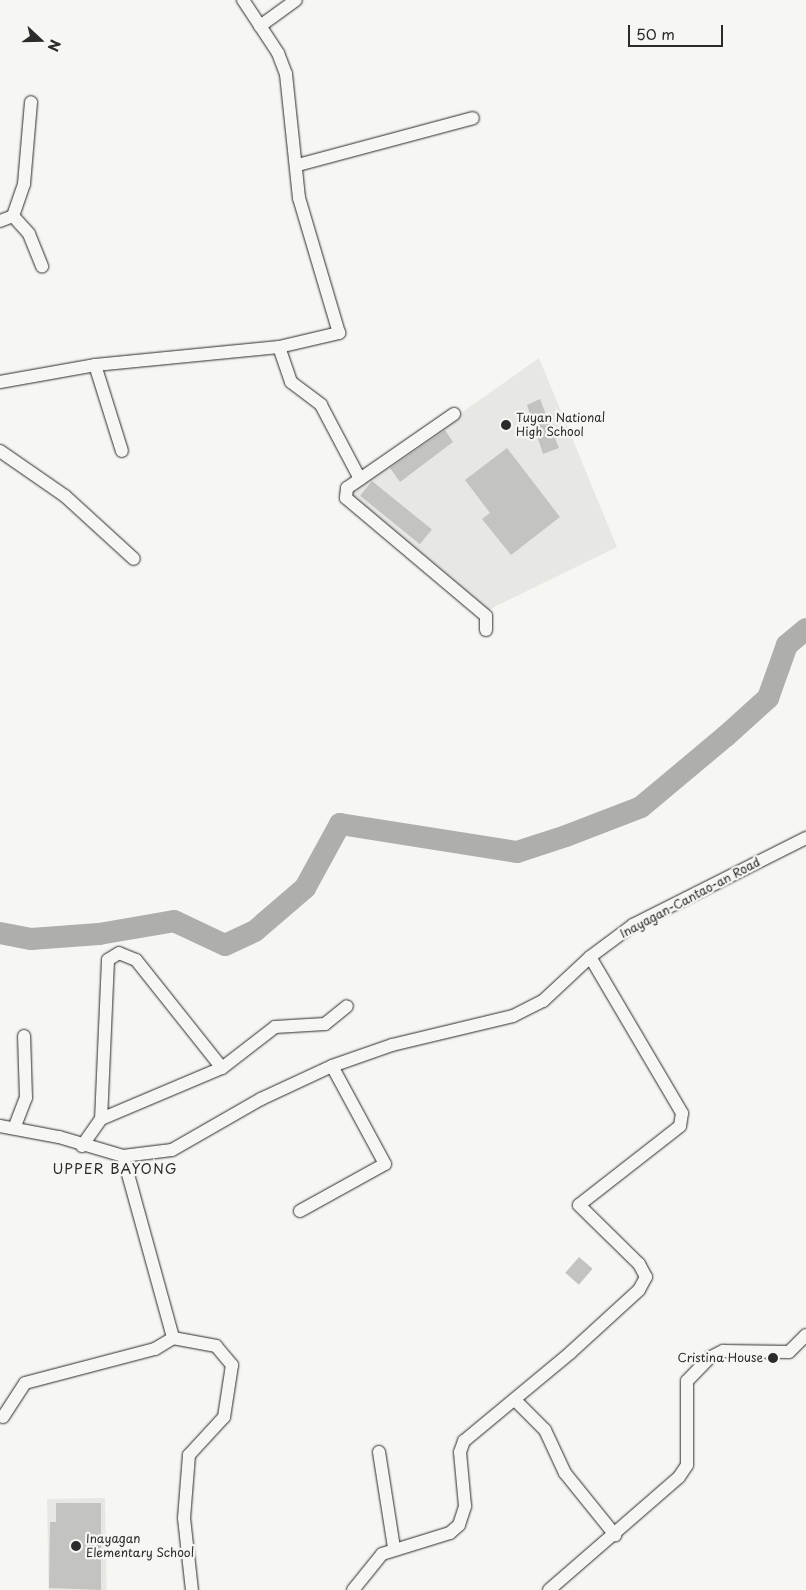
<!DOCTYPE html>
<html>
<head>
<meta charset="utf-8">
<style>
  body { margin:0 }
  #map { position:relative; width:806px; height:1590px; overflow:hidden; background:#f6f6f2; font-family:"Playpen Sans",sans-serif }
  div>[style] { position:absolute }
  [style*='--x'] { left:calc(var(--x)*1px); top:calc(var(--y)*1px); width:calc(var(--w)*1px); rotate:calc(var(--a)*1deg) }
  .built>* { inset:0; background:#e7e7e3; transform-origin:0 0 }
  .river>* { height:22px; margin:-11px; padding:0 11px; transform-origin:11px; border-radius:11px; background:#aeaeab }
  .building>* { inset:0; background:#c3c3c0; transform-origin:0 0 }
  .roads { filter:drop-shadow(0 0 1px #2b2b2b) drop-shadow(0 0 1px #2b2b2b) }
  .minor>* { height:12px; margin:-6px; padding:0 6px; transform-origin:6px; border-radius:6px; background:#f6f6f2 }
  .dots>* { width:14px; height:14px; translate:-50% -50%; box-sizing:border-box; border:2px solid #f6f6f2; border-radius:50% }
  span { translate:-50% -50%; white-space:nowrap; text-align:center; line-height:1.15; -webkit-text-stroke:4.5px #f6f6f2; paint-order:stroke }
  .poi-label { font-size:12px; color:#2b2b2b }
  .left { translate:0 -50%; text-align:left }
  .right { translate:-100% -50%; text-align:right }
  .street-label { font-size:12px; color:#2b2b2b }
  .neighbourhood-label { font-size:14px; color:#2b2b2b; letter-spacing:1px }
  .north { position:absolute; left:15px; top:15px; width:50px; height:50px; -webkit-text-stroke:4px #f6f6f2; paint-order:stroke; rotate:111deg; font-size:14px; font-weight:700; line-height:20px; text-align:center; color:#2b2b2b }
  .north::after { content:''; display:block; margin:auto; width:18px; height:22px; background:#2b2b2b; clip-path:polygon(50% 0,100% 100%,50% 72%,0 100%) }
  .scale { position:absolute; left:628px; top:25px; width:95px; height:22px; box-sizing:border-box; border:2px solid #2b2b2b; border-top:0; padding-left:6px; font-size:15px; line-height:18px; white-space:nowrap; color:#2b2b2b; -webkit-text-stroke:4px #f6f6f2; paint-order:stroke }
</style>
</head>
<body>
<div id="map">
  <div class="built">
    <div style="clip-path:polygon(539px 358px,617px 547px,486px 611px,349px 492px)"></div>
    <div style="left:105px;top:1498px;width:92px;height:58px;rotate:89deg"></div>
  </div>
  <div class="river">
    <div style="--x:0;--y:933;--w:32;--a:11"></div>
    <div style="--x:31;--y:939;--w:68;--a:-4.2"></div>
    <div style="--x:99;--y:934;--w:76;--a:-9.8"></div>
    <div style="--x:174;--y:921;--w:56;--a:25.2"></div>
    <div style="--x:225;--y:945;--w:33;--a:-25"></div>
    <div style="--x:255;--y:931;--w:66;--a:-40.7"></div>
    <div style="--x:305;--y:888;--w:73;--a:-61.3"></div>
    <div style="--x:340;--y:824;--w:179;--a:9"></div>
    <div style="--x:517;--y:852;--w:52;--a:-18.1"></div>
    <div style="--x:566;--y:836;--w:80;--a:-21.1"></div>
    <div style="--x:641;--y:807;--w:111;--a:-39.9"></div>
    <div style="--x:726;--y:736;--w:57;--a:-42.1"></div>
    <div style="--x:768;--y:698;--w:56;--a:-70.3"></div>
    <div style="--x:787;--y:645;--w:25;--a:-40"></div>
  </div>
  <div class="building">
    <div style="clip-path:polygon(540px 399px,559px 448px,543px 454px,527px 405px)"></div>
    <div style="clip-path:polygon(445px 430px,453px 442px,400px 482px,390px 468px)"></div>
    <div style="clip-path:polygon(507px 448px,560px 517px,511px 555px,482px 519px,490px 513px,465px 480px)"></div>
    <div style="left:372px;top:481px;width:77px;height:19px;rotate:39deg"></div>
    <div style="left:579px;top:1257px;width:18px;height:21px;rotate:41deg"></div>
    <div style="clip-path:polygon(56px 1503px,101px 1503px,101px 1590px,49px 1588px,50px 1522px,56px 1522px)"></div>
  </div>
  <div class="roads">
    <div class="minor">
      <div style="--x:260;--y:26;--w:44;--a:-35.8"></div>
      <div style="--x:298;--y:165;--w:181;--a:-15"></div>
      <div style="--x:13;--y:216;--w:24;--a:48"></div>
      <div style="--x:29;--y:234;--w:35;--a:68"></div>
      <div style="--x:0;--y:221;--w:14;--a:-21"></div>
      <div style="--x:13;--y:216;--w:34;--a:-71"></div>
      <div style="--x:24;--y:184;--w:82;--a:-85.1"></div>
      <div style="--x:279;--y:347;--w:37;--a:71"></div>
      <div style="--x:291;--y:382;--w:38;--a:37"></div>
      <div style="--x:321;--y:405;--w:84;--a:62.2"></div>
      <div style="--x:95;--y:365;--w:90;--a:72.6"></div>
      <div style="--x:0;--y:382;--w:97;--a:-10.1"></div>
      <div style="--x:95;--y:365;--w:185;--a:-5.6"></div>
      <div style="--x:279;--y:347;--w:62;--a:-13.1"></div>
      <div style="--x:339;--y:333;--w:141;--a:-106.5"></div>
      <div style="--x:299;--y:198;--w:125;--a:-96"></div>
      <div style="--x:286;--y:74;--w:22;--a:-111"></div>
      <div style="--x:278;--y:53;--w:64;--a:-123.4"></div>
      <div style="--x:454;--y:414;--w:130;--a:145.3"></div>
      <div style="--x:347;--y:488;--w:10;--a:96"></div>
      <div style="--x:346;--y:498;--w:183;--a:40.1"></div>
      <div style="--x:486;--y:616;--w:14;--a:90"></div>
      <div style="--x:0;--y:451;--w:79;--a:34.7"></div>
      <div style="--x:65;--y:496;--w:93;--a:42.4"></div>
      <div style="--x:222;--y:1068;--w:138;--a:-128.5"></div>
      <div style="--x:136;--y:960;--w:18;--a:-158"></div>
      <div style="--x:119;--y:953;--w:13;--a:148"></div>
      <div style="--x:108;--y:960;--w:159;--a:92.5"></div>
      <div style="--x:101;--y:1119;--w:131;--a:-22.9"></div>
      <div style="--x:222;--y:1068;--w:67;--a:-37.7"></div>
      <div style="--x:275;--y:1027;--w:50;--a:-3.4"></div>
      <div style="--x:325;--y:1024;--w:28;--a:-39"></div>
      <div style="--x:0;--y:1126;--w:60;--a:10.6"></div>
      <div style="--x:59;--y:1137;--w:67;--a:16.5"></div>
      <div style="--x:123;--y:1156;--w:49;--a:-7"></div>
      <div style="--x:172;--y:1150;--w:103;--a:-29.8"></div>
      <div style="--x:261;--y:1099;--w:78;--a:-24.9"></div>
      <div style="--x:332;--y:1066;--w:64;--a:-19.3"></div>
      <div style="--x:392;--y:1045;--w:124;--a:-13.5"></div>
      <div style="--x:513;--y:1016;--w:34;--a:-27"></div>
      <div style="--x:543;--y:1001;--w:64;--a:-43.1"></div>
      <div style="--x:590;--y:957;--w:54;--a:-36.7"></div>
      <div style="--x:633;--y:925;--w:194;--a:-26.7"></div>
      <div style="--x:15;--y:1126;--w:30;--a:-69"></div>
      <div style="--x:26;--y:1098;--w:62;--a:-91.8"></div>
      <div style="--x:82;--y:1146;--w:33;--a:-55"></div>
      <div style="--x:123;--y:1156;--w:189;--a:74.6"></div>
      <div style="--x:173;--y:1338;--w:44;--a:10.5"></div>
      <div style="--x:216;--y:1346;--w:25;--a:50"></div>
      <div style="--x:232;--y:1365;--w:53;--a:98.7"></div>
      <div style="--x:224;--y:1417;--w:52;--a:132.6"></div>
      <div style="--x:189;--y:1455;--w:63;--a:94.5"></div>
      <div style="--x:184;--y:1518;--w:72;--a:83.7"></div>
      <div style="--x:300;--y:1211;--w:97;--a:-28.9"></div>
      <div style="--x:385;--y:1164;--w:111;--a:-118.4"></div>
      <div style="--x:515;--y:1400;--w:42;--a:45"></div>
      <div style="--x:545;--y:1430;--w:47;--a:65.1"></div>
      <div style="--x:565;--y:1473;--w:80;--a:51.1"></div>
      <div style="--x:3;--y:1417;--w:40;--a:-57.1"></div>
      <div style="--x:25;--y:1383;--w:134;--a:-14.7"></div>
      <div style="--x:155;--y:1349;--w:21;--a:-31"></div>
      <div style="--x:379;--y:1452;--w:97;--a:81.1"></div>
      <div style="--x:353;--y:1590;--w:46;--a:-51.1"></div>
      <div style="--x:382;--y:1554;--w:71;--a:-17.2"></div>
      <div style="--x:450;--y:1533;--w:12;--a:-42"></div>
      <div style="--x:459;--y:1525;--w:20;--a:-72"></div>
      <div style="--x:465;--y:1506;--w:54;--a:-95.3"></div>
      <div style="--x:460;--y:1452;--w:12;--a:-70"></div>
      <div style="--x:464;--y:1441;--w:138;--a:-39.7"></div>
      <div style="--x:570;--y:1353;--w:93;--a:-42.4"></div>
      <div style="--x:639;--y:1290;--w:15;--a:-62"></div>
      <div style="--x:646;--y:1277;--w:15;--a:-118"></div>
      <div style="--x:639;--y:1264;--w:84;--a:-135.5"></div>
      <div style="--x:579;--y:1205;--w:128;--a:-38"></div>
      <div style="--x:680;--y:1126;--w:13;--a:-81"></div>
      <div style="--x:682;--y:1113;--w:181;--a:-120.5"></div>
      <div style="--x:549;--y:1590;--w:172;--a:-41"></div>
      <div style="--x:679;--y:1477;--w:14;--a:-56"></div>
      <div style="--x:687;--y:1465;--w:84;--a:-90"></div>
      <div style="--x:687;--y:1381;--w:32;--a:-46"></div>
      <div style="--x:709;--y:1358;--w:16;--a:-27"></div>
      <div style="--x:723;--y:1351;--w:66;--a:0.9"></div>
      <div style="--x:789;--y:1352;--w:24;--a:-45"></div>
    </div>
  </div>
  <div class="dots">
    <div style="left:506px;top:425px;background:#2b2b2b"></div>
    <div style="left:773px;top:1358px;background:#2b2b2b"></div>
    <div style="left:76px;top:1546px;background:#2b2b2b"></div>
  </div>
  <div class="poi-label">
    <span class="left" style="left:516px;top:425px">Tuyan National<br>High School</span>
    <span class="right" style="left:763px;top:1358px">Cristina House</span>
    <span class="left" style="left:86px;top:1546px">Inayagan<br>Elementary School</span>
  </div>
  <div class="street-label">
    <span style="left:690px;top:898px;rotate:-28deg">Inayagan-Cantao-an Road</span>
  </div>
  <div class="neighbourhood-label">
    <span style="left:115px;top:1169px">UPPER BAYONG</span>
  </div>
  <div class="north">N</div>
  <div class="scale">50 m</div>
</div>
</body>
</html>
